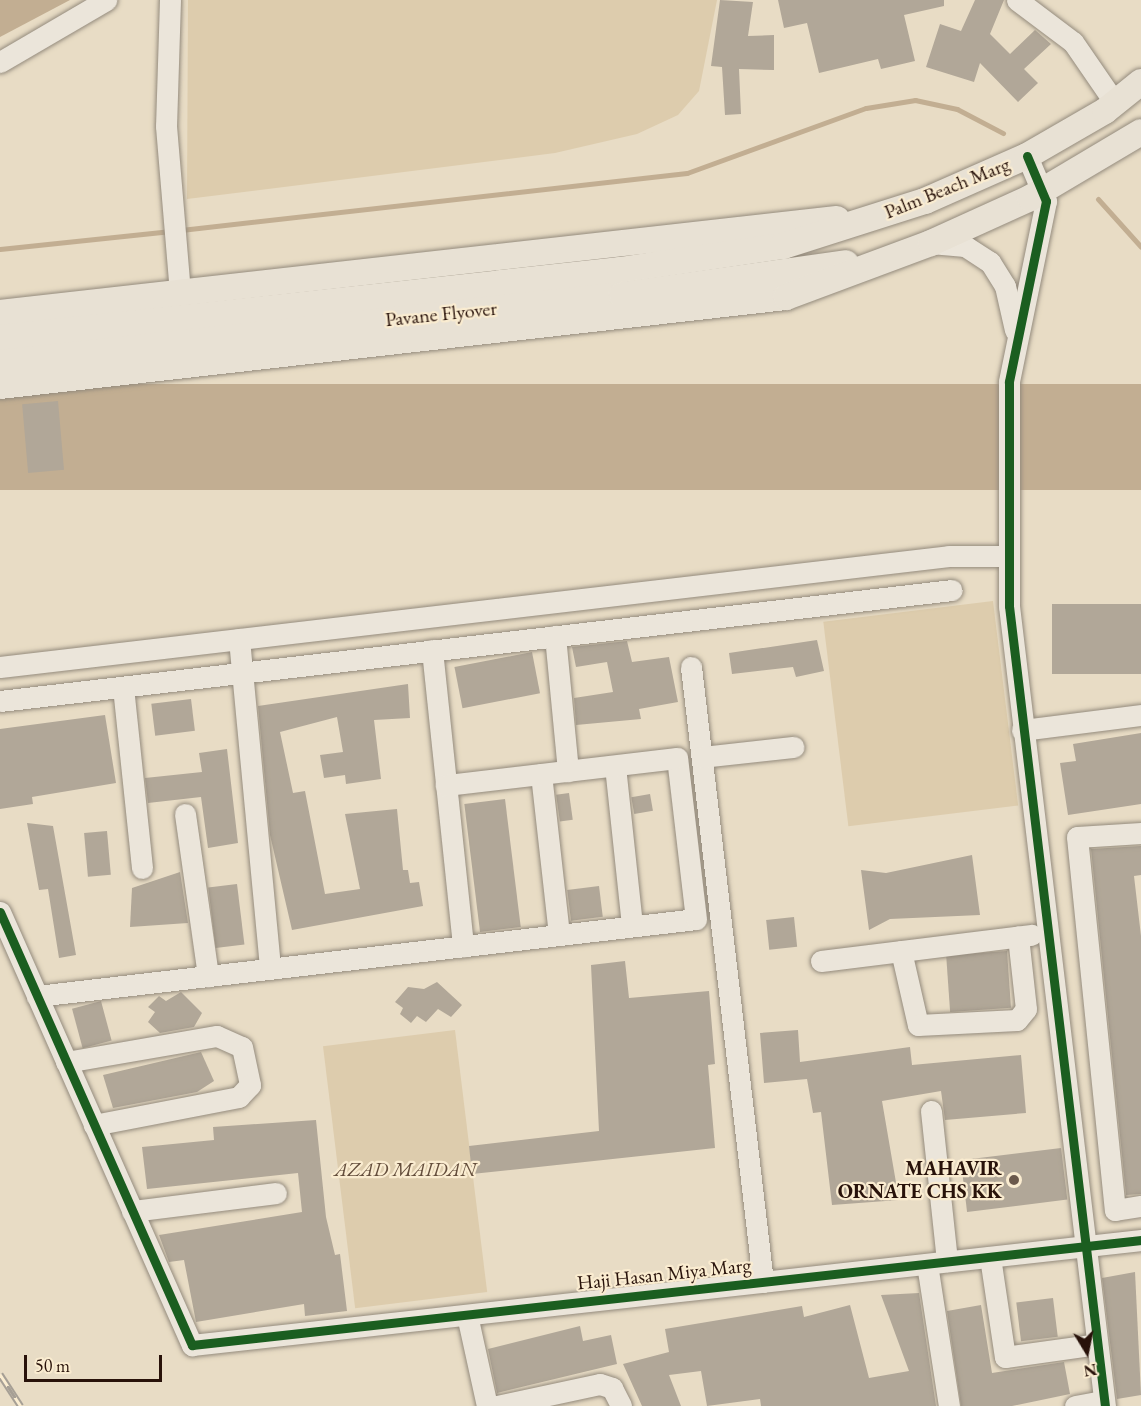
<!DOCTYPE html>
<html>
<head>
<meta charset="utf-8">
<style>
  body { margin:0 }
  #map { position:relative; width:1141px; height:1406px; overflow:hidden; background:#e8dcc5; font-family:"EB Garamond",serif }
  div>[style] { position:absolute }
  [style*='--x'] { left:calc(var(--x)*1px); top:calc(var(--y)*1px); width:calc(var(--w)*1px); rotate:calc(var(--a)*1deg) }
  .green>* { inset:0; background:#ddccad; transform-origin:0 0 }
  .water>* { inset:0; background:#c2ae92; transform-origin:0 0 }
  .stream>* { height:5px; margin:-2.5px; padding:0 2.5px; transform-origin:2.5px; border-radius:2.5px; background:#c2ae92 }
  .building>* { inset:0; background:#b1a798; transform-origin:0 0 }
  .roads { filter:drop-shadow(0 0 2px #948b7d) drop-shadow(0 0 2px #948b7d) }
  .minor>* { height:21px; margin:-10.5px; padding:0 10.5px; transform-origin:10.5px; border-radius:10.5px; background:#ebe5da }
  .major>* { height:26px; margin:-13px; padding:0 13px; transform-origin:13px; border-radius:13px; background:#e8e1d4 }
  .rail>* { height:7px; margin-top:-3.5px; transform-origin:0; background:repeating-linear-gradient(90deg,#faecd0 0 14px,#a69f95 0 28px); box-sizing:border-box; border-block:2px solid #a69f95 }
  .cycleway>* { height:9px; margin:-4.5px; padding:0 4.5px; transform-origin:4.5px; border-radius:4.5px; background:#1b5e20 }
  .dots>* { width:16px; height:16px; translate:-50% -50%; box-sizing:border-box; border:3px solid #faecd0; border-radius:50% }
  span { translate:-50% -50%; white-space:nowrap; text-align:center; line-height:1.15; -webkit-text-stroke:4.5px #faecd0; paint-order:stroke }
  .street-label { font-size:20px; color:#28120a }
  .poi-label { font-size:20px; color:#28120a; font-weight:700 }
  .right { translate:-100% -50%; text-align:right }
  .park-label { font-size:20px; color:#644e3c; font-style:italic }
  .north { position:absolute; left:1057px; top:1322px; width:60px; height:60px; -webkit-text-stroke:4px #faecd0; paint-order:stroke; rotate:170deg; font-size:16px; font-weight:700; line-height:24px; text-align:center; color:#28120a }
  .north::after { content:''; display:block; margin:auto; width:21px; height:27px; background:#28120a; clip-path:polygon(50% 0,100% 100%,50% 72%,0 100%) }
  .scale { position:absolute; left:24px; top:1355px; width:138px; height:27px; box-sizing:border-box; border:3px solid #28120a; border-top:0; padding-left:8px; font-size:18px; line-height:21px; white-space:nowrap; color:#28120a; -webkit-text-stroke:4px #faecd0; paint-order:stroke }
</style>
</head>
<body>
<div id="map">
  <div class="green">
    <div style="clip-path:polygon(188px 0,717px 0,699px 91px,678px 115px,637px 134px,555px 153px,187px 199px)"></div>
    <div style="left:993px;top:601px;width:206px;height:171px;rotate:83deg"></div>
    <div style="left:455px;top:1030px;width:264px;height:133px;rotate:83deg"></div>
  </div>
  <div class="water">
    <div style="clip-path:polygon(0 0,70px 0,0 37px)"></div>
    <div style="left:1141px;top:384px;width:106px;height:1149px;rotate:90deg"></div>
  </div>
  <div class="stream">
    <div style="--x:1098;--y:199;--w:64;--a:48.1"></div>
    <div style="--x:181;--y:230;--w:509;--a:-6.43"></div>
    <div style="--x:687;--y:173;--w:190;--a:-20"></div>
    <div style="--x:866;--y:108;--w:50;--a:-9.3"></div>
    <div style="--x:915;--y:100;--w:43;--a:12.1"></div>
    <div style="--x:957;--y:109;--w:52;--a:27.6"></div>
    <div style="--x:0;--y:249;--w:172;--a:-6"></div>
  </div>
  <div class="building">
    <div style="clip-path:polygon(720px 0,753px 2px,748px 36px,774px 35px,774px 70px,739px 69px,741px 114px,725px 115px,722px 67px,711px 66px)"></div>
    <div style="clip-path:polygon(778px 0,944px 0,944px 6px,904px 15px,915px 61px,881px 69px,878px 59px,819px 73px,807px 23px,784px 28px)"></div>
    <div style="clip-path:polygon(975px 0,1004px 0,990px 34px,1010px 54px,1035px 30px,1051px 44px,1024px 69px,1038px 83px,1018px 102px,980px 63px,974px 82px,926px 67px,940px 24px,961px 31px)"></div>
    <div style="left:58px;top:401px;width:69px;height:36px;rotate:85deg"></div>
    <div style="left:1141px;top:604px;width:70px;height:89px;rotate:90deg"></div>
    <div style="clip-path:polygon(817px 640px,824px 671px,796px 677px,793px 667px,732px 674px,729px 653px)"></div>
    <div style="clip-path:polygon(627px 641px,632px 662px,669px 657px,678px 702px,639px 709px,641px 719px,576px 725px,574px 698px,613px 692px,607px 662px,576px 667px,572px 647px)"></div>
    <div style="left:532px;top:652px;width:42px;height:79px;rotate:79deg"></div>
    <div style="clip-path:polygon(408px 684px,410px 718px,374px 720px,381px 779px,346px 784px,345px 775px,324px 778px,320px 755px,343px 752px,337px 717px,280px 732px,293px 793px,305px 791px,325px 894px,360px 889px,345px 814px,397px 809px,403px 870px,408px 870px,410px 883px,419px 882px,423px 906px,292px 930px,270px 835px,258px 706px)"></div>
    <div style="left:191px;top:699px;width:32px;height:40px;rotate:83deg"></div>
    <div style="clip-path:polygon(105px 715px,116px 783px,32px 797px,33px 804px,0 809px,0 729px)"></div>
    <div style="clip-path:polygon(1141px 733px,1141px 804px,1068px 815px,1060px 763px,1076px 761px,1073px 744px)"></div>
    <div style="clip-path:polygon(227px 749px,238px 843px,208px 848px,201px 797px,148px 803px,145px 778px,202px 772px,199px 753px)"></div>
    <div style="left:569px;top:793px;width:27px;height:13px;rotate:82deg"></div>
    <div style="left:650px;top:794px;width:17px;height:19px;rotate:80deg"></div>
    <div style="left:505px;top:799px;width:129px;height:41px;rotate:83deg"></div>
    <div style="clip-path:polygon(27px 823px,53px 826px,76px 955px,59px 958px,48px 889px,39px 890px)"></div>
    <div style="left:107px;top:831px;width:44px;height:23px;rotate:85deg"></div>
    <div style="clip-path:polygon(1141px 846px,1141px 875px,1134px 876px,1141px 936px,1141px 1194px,1126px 1195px,1091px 849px)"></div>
    <div style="clip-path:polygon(972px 855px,980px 915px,890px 919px,869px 930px,861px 870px,886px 873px)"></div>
    <div style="clip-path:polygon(180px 872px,188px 923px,130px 927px,132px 888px)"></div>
    <div style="left:237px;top:884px;width:61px;height:29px;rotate:83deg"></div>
    <div style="left:599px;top:886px;width:31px;height:32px;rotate:83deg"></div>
    <div style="left:794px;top:917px;width:30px;height:28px;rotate:84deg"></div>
    <div style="left:1007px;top:951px;width:57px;height:61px;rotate:86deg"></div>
    <div style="clip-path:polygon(625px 961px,629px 998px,709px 991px,715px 1064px,708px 1065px,715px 1148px,472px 1174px,469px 1146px,599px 1131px,591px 965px)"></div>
    <div style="clip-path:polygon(437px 982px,462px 1005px,451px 1017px,438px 1009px,426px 1022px,417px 1016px,411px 1023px,400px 1014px,403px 1008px,395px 1002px,408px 987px,424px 989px)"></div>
    <div style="clip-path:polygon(181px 992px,202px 1013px,194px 1027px,160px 1033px,148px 1022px,155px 1012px,148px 1007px,159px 996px,166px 1001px)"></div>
    <div style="left:101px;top:1001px;width:41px;height:30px;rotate:75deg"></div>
    <div style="clip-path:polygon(798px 1030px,800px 1062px,910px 1047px,912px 1065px,1021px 1055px,1026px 1113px,945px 1120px,941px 1091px,882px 1101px,899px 1200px,832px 1205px,821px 1112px,813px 1113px,807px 1079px,764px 1083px,760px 1033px)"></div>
    <div style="clip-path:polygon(201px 1052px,214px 1081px,197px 1092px,113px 1108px,103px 1075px)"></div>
    <div style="clip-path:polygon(316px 1120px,326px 1217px,335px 1255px,340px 1254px,347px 1311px,305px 1316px,304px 1304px,196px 1322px,184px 1260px,169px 1262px,159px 1235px,302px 1212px,298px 1173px,147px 1189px,142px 1147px,214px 1140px,213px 1127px)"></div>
    <div style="left:1061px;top:1148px;width:52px;height:101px;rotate:83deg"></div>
    <div style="clip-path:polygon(1135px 1272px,1141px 1395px,1117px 1399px,1102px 1278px)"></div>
    <div style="clip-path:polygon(919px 1293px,936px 1406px,761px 1406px,760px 1399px,707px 1406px,701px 1371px,669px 1375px,681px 1406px,642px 1406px,623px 1364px,669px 1352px,665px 1329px,802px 1306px,804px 1317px,850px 1305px,869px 1378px,909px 1371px,881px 1295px)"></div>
    <div style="left:1053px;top:1298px;width:39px;height:37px;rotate:83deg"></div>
    <div style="clip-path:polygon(981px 1305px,992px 1373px,1064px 1362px,1070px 1394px,1012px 1406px,961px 1406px,947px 1311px)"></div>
    <div style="clip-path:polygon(580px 1326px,583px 1341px,611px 1335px,617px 1364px,497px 1393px,488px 1349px)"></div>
  </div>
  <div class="roads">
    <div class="minor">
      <div style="--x:170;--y:0;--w:126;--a:91.8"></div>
      <div style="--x:166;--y:126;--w:167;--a:85.2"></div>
      <div style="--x:1017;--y:0;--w:70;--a:36.9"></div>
      <div style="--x:1073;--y:42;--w:74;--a:55.5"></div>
      <div style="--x:0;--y:62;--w:123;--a:-30.3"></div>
      <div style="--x:1027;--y:156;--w:49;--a:67.1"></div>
      <div style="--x:1046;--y:201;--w:185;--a:101.6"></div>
      <div style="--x:1009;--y:382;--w:224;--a:90"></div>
      <div style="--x:1009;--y:606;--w:806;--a:83.16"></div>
      <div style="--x:931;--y:243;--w:34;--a:5"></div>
      <div style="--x:965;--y:246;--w:30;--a:33"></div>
      <div style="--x:990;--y:262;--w:28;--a:58"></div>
      <div style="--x:1005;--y:286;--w:45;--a:77.2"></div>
      <div style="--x:555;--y:636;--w:136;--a:84.5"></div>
      <div style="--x:239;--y:639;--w:331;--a:84.6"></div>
      <div style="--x:432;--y:650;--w:298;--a:84"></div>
      <div style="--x:0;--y:667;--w:955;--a:-6.67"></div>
      <div style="--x:949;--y:556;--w:59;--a:0"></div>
      <div style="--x:691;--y:667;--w:619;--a:83.32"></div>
      <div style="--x:123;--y:687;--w:182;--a:84"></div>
      <div style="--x:0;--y:701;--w:958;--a:-6.65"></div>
      <div style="--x:1022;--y:730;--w:120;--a:-7.2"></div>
      <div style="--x:702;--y:757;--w:92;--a:-6.3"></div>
      <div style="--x:615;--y:766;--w:161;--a:83.9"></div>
      <div style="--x:541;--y:774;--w:162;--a:83.6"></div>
      <div style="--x:185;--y:814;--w:164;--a:81.9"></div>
      <div style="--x:1141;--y:833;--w:64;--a:176.4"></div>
      <div style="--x:1077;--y:837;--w:375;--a:84.2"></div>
      <div style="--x:1115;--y:1210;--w:26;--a:-9"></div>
      <div style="--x:0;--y:912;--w:474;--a:66.1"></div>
      <div style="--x:192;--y:1345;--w:955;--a:-6.31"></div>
      <div style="--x:901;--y:951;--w:76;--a:77.1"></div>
      <div style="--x:918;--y:1025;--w:99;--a:-2.9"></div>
      <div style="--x:1017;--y:1020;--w:14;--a:-51"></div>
      <div style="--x:1026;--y:1009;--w:73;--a:-96.3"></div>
      <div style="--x:821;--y:961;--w:212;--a:-7.1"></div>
      <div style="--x:37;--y:996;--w:663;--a:-6.66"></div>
      <div style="--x:696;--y:919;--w:162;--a:-96.7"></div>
      <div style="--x:677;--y:758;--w:233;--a:173.3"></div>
      <div style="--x:66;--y:1062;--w:153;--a:-9.8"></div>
      <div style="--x:217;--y:1036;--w:27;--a:24"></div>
      <div style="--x:242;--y:1047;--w:39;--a:78"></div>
      <div style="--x:250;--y:1085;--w:16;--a:133"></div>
      <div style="--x:239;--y:1097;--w:148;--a:169.1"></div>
      <div style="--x:931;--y:1111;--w:151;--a:83.9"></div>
      <div style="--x:132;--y:1211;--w:145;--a:-7.1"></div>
      <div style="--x:990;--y:1257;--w:101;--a:81.5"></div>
      <div style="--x:1005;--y:1357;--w:93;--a:-8"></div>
      <div style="--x:927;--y:1264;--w:144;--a:81.2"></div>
      <div style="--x:467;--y:1315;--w:93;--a:77.6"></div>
      <div style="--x:497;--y:1406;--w:105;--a:-12.1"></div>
      <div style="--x:600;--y:1384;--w:13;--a:18"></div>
      <div style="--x:612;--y:1388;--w:20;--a:63"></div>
      <div style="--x:1075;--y:1406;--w:29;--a:-10"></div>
    </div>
    <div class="major">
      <div style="--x:0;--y:313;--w:842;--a:-6.41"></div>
      <div style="--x:0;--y:338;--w:624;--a:-6.26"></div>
      <div style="--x:620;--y:270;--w:165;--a:-8.4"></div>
      <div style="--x:783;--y:246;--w:149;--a:-17.6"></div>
      <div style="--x:925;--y:201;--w:111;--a:-23.8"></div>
      <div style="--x:1027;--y:156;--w:90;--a:-30"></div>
      <div style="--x:1105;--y:111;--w:46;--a:-38.9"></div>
      <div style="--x:0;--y:363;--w:626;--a:-6.24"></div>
      <div style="--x:622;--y:295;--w:226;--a:-8.1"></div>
      <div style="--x:0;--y:386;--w:791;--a:-6.46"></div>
      <div style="--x:786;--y:297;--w:155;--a:-20.4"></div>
      <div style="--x:931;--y:243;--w:109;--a:-24.4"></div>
      <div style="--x:1030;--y:198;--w:129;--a:-30.7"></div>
    </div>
  </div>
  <div class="rail">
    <div style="--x:0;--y:1374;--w:38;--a:57"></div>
  </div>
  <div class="cycleway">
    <div style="--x:1027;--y:156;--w:49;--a:67.1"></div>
    <div style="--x:1046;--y:201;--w:185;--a:101.6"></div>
    <div style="--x:1009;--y:382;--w:224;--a:90"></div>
    <div style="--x:1009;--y:606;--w:806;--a:83.16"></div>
    <div style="--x:0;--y:912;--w:474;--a:66.1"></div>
    <div style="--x:192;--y:1345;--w:955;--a:-6.31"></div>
  </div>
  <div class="dots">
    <div style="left:1014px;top:1180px;background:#6b594b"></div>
  </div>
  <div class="street-label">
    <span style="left:947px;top:188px;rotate:-22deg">Palm Beach Marg</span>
    <span style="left:441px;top:314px;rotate:-6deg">Pavane Flyover</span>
    <span style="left:664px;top:1274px;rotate:-6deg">Haji Hasan Miya Marg</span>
  </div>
  <div class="poi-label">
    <span class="right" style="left:1002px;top:1180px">MAHAVIR<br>ORNATE CHS KK</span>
  </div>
  <div class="park-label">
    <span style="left:405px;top:1169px">AZAD MAIDAN</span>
  </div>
  <div class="north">N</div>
  <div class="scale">50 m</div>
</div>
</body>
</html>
